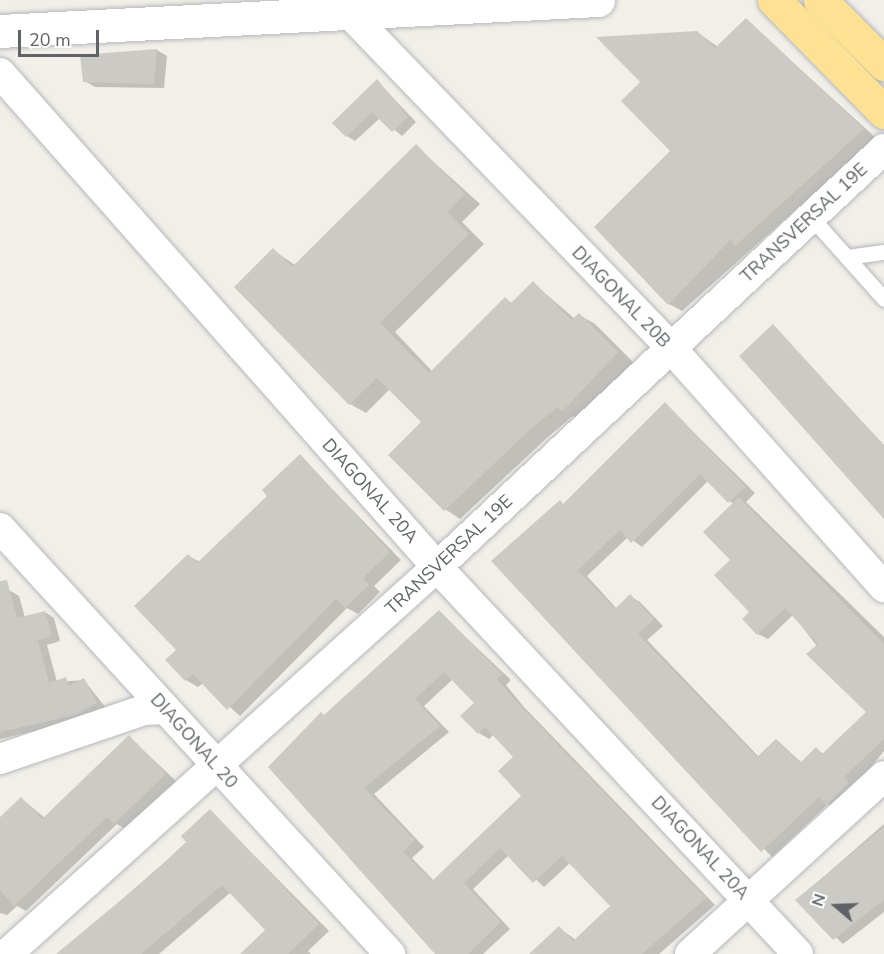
<!DOCTYPE html>
<html>
<head>
<meta charset="utf-8">
<style>
  body { margin:0 }
  #map { position:relative; width:884px; height:954px; overflow:hidden; background:#f1efe8; font-family:"Nunito Sans",sans-serif }
  div>[style] { position:absolute }
  [style*='--x'] { left:calc(var(--x)*1px); top:calc(var(--y)*1px); width:calc(var(--w)*1px); rotate:calc(var(--a)*1deg) }
  .shadow>* { inset:0; background:#0003 }
  .building>* { inset:0; background:#cccac5 }
  .roads { filter:drop-shadow(0 0 2px #b5b8bc) drop-shadow(0 0 2px #b5b8bc) }
  .lane>* { height:15px; margin:-7.5px; padding:0 7.5px; transform-origin:7.5px; border-radius:7.5px; background:#fff }
  .street>* { height:30px; margin:-15px; padding:0 15px; transform-origin:15px; border-radius:15px; background:#fff }
  .secondary>* { height:33px; margin:-16.5px; padding:0 16.5px; transform-origin:16.5px; border-radius:16.5px; background:#fff }
  .highway>* { height:33px; margin:-16.5px; padding:0 16.5px; transform-origin:16.5px; border-radius:16.5px; background:#fde293 }
  span { translate:-50% -50%; white-space:nowrap; text-align:center; line-height:1.15; -webkit-text-stroke:6px #fff; paint-order:stroke }
  .street-label { font-size:18px; color:#5f6368 }
  .north { position:absolute; left:806px; top:876px; width:60px; height:60px; -webkit-text-stroke:4px #fff; paint-order:stroke; rotate:289deg; font-size:16px; font-weight:700; line-height:24px; text-align:center; color:#5f6368 }
  .north::after { content:''; display:block; margin:auto; width:21px; height:27px; background:#5f6368; clip-path:polygon(50% 0,100% 100%,50% 72%,0 100%) }
  .scale { position:absolute; left:18px; top:30px; width:81px; height:27px; box-sizing:border-box; border:3px solid #5f6368; border-top:0; padding-left:8px; font-size:18px; line-height:21px; white-space:nowrap; color:#5f6368; -webkit-text-stroke:4px #fff; paint-order:stroke }
</style>
</head>
<body>
<div id="map">
  <div class="shadow">
    <div style="clip-path:polygon(746px 20px,876px 138px,682px 311px,669px 304px,672px 151px,697px 32px,718px 47px)"></div>
    <div style="clip-path:polygon(157px 50px,167px 56px,164px 88px,95px 87px,85px 81px,82px 56px)"></div>
    <div style="clip-path:polygon(377px 81px,416px 122px,402px 136px,380px 118px,355px 141px,347px 136px)"></div>
    <div style="clip-path:polygon(416px 146px,480px 204px,462px 222px,484px 244px,395px 332px,432px 371px,506px 299px,512px 303px,533px 283px,575px 319px,579px 315px,595px 324px,633px 362px,579px 420px,573px 416px,549px 436px,460px 519px,445px 509px,423px 422px,390px 389px,366px 413px,350px 404px,273px 250px,295px 265px)"></div>
    <div style="clip-path:polygon(773px 326px,884px 445px,884px 517px)"></div>
    <div style="clip-path:polygon(evenodd,665px 404px,755px 493px,746px 502px,884px 637px,884px 751px,837px 809px,828px 804px,772px 857px,493px 561px,560px 502px,564px 505px,665px 404px,709px 480px,733px 504px,732px 561px,758px 634px,768px 639px,793px 615px,868px 712px,824px 754px,816px 749px,802px 763px,777px 740px,759px 757px,647px 640px,663px 626px,640px 602px,630px 596px,617px 609px,587px 576px,628px 537px,642px 547px,709px 480px)"></div>
    <div style="clip-path:polygon(300px 456px,401px 560px,374px 586px,380px 592px,358px 614px,347px 608px,240px 716px,203px 683px,198px 687px,186px 680px,178px 651px,189px 556px,200px 562px,269px 496px)"></div>
    <div style="clip-path:polygon(9px 590px,19px 596px,25px 618px,45px 612px,54px 618px,60px 641px,47px 645px,57px 682px,84px 680px,106px 708px,87px 719px,0 739px,0 592px)"></div>
    <div style="clip-path:polygon(evenodd,439px 612px,511px 680px,506px 685px,524px 707px,715px 905px,659px 954px,533px 954px,559px 928px,576px 940px,612px 906px,570px 863px,544px 887px,509px 855px,473px 889px,510px 929px,483px 954px,436px 954px,349px 858px,353px 854px,325px 716px,439px 612px,453px 679px,476px 703px,479px 733px,489px 739px,494px 734px,515px 757px,523px 796px,434px 881px,412px 858px,424px 847px,374px 794px,449px 732px,424px 706px,453px 679px)"></div>
    <div style="clip-path:polygon(129px 737px,176px 781px,125px 829px,117px 824px,26px 911px,17px 906px,7px 915px,0 913px,0 819px,22px 799px,45px 818px)"></div>
    <div style="clip-path:polygon(210px 811px,329px 931px,308px 951px,311px 954px,244px 954px,267px 930px,231px 892px,159px 954px,59px 954px,188px 842px)"></div>
    <div style="clip-path:polygon(884px 824px,884px 912px,843px 944px,797px 900px)"></div>
  </div>
  <div class="building">
    <div style="clip-path:polygon(746px 18px,864px 129px,735px 246px,730px 240px,668px 305px,594px 227px,670px 151px,621px 101px,640px 82px,596px 37px,697px 31px,715px 48px)"></div>
    <div style="clip-path:polygon(157px 49px,154px 84px,83px 82px,80px 55px)"></div>
    <div style="clip-path:polygon(377px 79px,408px 117px,392px 132px,372px 112px,346px 137px,332px 123px)"></div>
    <div style="clip-path:polygon(416px 144px,465px 194px,447px 212px,469px 234px,380px 323px,429px 373px,505px 297px,511px 303px,533px 281px,571px 320px,579px 313px,618px 352px,562px 412px,558px 407px,533px 427px,444px 511px,388px 455px,421px 422px,377px 378px,349px 405px,234px 287px,273px 248px,292px 267px)"></div>
    <div style="clip-path:polygon(773px 324px,884px 446px,884px 519px,739px 356px)"></div>
    <div style="clip-path:polygon(665px 402px,746px 487px,728px 503px,700px 474px,631px 543px,620px 530px,578px 570px,615px 609px,630px 594px,654px 619px,638px 634px,757px 757px,776px 739px,800px 763px,816px 747px,822px 754px,866px 712px,806px 654px,818px 644px,785px 608px,757px 635px,742px 619px,749px 612px,714px 575px,730px 560px,703px 532px,739px 497px,884px 644px,884px 739px,844px 777px,849px 783px,826px 805px,819px 797px,761px 852px,491px 561px,560px 500px,563px 504px)"></div>
    <div style="clip-path:polygon(300px 454px,390px 552px,363px 578px,369px 585px,345px 608px,336px 599px,227px 710px,193px 674px,185px 681px,165px 660px,176px 650px,134px 606px,188px 554px,197px 563px,267px 496px,262px 490px)"></div>
    <div style="clip-path:polygon(7px 580px,17px 618px,45px 611px,52px 636px,38px 640px,49px 683px,66px 677px,69px 686px,84px 678px,97px 703px,76px 715px,0 732px,0 581px)"></div>
    <div style="clip-path:polygon(evenodd,439px 610px,502px 674px,497px 679px,514px 699px,706px 898px,642px 954px,529px 954px,559px 926px,573px 941px,610px 906px,562px 856px,533px 883px,500px 848px,464px 883px,501px 922px,468px 954px,435px 954px,268px 767px,321px 712px,324px 715px,439px 610px,444px 672px,474px 703px,460px 716px,478px 734px,485px 727px,513px 757px,498px 771px,521px 796px,432px 881px,403px 852px,415px 840px,364px 788px,440px 726px,415px 699px,444px 672px)"></div>
    <div style="clip-path:polygon(129px 735px,166px 774px,114px 824px,107px 817px,14px 906px,0 890px,0 817px,21px 797px,42px 819px)"></div>
    <div style="clip-path:polygon(210px 809px,319px 924px,288px 954px,240px 954px,265px 930px,222px 885px,141px 954px,56px 954px,150px 876px,186px 842px,181px 836px)"></div>
    <div style="clip-path:polygon(884px 827px,884px 900px,833px 940px,795px 900px)"></div>
  </div>
  <div class="roads">
    <div class="lane">
      <div style="--x:811;--y:217;--w:110;--a:48.3"></div>
      <div style="--x:847;--y:257;--w:37;--a:-8"></div>
    </div>
    <div class="street">
      <div style="--x:350;--y:14;--w:462;--a:46.1"></div>
      <div style="--x:670;--y:347;--w:322;--a:48.3"></div>
      <div style="--x:0;--y:73;--w:660;--a:48.5"></div>
      <div style="--x:437;--y:567;--w:529;--a:46.99"></div>
      <div style="--x:0;--y:528;--w:578;--a:47.53"></div>
      <div style="--x:0;--y:759;--w:152;--a:-18.8"></div>
      <div style="--x:144;--y:710;--w:21;--a:-3"></div>
      <div style="--x:7;--y:954;--w:579;--a:-41.99"></div>
      <div style="--x:437;--y:567;--w:612;--a:-43.08"></div>
      <div style="--x:690;--y:954;--w:263;--a:-42.5"></div>
    </div>
    <div class="secondary">
      <div style="--x:0;--y:31;--w:599;--a:-2.97"></div>
    </div>
    <div class="highway">
      <div style="--x:774;--y:0;--w:157;--a:45.5"></div>
      <div style="--x:820;--y:0;--w:91;--a:45"></div>
    </div>
  </div>
  <div class="street-label">
    <span style="left:804px;top:223px;rotate:-43deg">TRANSVERSAL 19E</span>
    <span style="left:621px;top:297px;rotate:46deg">DIAGONAL 20B</span>
    <span style="left:370px;top:491px;rotate:48deg">DIAGONAL 20A</span>
    <span style="left:449px;top:555px;rotate:-43deg">TRANSVERSAL 19E</span>
    <span style="left:194px;top:741px;rotate:48deg">DIAGONAL 20</span>
    <span style="left:700px;top:848px;rotate:47deg">DIAGONAL 20A</span>
  </div>
  <div class="north">N</div>
  <div class="scale">20 m</div>
</div>
</body>
</html>
